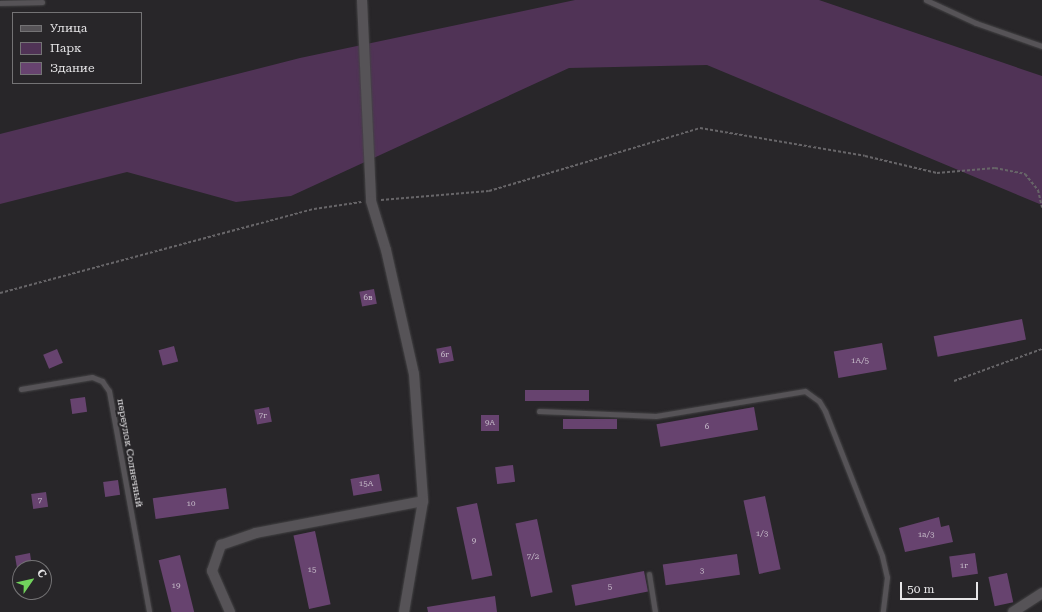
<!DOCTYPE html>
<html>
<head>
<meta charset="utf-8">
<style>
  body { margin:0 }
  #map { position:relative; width:1042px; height:612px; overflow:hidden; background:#282629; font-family:"Roboto Serif",serif }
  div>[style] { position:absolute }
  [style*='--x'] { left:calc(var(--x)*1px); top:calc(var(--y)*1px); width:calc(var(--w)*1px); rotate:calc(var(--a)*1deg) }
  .green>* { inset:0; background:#503356 }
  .building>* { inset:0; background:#67436f; transform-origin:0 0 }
  .path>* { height:2px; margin-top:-1px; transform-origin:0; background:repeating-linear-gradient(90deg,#676568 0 3px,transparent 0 5px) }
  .roads { filter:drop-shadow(0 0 1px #444345) drop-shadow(0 0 1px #444345) }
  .service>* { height:5px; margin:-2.5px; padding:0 2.5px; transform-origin:2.5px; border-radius:2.5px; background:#565357 }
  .minor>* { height:10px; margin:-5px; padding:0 5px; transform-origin:5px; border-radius:5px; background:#565357 }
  span { translate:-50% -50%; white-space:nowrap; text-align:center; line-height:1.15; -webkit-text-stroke:4px #282629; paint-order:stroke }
  .number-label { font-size:8px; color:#c7bdca }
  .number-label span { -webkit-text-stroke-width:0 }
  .street-label { font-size:10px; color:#e7e6e8 }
  .legend { position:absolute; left:12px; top:12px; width:130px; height:72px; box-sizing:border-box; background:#282629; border:1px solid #747375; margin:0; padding:5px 7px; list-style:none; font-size:12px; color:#e7e6e8 }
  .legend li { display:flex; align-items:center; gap:8px; height:20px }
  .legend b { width:20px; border:1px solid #747375 }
  .north { position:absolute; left:12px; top:560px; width:40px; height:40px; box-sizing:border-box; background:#282629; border:1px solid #747375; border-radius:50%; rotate:56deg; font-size:11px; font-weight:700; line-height:16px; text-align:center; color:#e7e6e8 }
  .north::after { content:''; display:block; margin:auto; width:14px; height:18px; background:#72d25d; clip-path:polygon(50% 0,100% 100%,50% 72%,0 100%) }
  .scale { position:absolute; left:900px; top:582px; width:78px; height:18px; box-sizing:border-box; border:2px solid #e7e6e8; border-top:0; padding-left:5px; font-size:12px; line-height:14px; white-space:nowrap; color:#e7e6e8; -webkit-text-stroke:3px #282629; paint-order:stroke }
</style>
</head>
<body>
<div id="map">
  <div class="green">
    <div style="clip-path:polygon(575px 0,819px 0,1042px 76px,1042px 205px,707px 65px,569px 68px,291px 196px,236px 202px,127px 172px,0 204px,0 134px,300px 58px)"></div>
  </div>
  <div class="building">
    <div style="left:374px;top:289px;width:15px;height:15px;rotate:79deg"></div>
    <div style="left:1022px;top:319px;width:21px;height:90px;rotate:79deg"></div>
    <div style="left:882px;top:343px;width:27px;height:49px;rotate:80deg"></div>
    <div style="left:174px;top:346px;width:16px;height:16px;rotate:75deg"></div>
    <div style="left:451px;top:346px;width:15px;height:15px;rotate:79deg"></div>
    <div style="left:57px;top:349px;width:15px;height:15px;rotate:67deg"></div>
    <div style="left:589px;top:390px;width:11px;height:64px;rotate:90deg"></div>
    <div style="left:85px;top:397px;width:15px;height:15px;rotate:82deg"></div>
    <div style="left:269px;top:407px;width:15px;height:15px;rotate:79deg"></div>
    <div style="left:754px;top:407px;width:23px;height:99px;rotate:80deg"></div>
    <div style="left:481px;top:415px;width:18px;height:16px"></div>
    <div style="left:563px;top:419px;width:54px;height:10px"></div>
    <div style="left:513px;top:465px;width:17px;height:18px;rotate:83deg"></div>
    <div style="left:379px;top:474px;width:17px;height:29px;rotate:80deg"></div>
    <div style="left:118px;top:480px;width:15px;height:15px;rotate:82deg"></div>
    <div style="left:226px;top:488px;width:21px;height:74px;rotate:82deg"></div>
    <div style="left:46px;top:492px;width:15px;height:15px;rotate:82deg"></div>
    <div style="left:765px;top:496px;width:75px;height:22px;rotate:78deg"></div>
    <div style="left:477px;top:503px;width:74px;height:21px;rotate:78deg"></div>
    <div style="clip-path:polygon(939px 517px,941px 527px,949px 525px,953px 542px,905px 552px,899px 528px)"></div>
    <div style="left:537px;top:519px;width:75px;height:22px;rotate:78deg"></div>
    <div style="left:315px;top:531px;width:75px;height:22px;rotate:78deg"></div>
    <div style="clip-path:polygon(30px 553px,32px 568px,17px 568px,15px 556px)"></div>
    <div style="left:975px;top:553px;width:21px;height:26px;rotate:82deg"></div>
    <div style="left:737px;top:554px;width:21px;height:75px;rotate:82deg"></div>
    <div style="left:180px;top:555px;width:59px;height:22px;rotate:76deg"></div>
    <div style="left:644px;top:571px;width:21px;height:74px;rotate:79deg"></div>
    <div style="left:1007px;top:573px;width:30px;height:19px;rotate:78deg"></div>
    <div style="clip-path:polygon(495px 596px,497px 612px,428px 612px,427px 607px)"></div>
  </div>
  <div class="path">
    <div style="--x:381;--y:200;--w:108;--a:-4.8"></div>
    <div style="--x:489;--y:191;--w:220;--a:-16.6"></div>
    <div style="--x:700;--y:128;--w:167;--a:9.6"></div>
    <div style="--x:865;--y:156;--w:74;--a:13.3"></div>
    <div style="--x:937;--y:173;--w:58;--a:-4.9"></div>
    <div style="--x:995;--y:168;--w:31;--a:11"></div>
    <div style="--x:1025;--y:174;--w:21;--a:51"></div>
    <div style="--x:1038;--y:190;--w:18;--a:77"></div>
    <div style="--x:0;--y:293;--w:325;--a:-15"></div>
    <div style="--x:314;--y:209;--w:48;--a:-8.5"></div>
    <div style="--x:954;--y:381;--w:94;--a:-20"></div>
  </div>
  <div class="roads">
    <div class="service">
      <div style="--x:926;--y:0;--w:55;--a:24.7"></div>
      <div style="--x:976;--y:23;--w:70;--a:19.2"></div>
      <div style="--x:0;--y:3;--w:42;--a:-1.4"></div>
      <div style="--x:21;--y:389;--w:72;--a:-9.6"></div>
      <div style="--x:92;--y:377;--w:11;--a:22"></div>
      <div style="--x:102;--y:381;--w:12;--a:55"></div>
      <div style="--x:109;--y:391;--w:225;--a:79.7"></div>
      <div style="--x:539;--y:411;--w:117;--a:2.4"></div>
      <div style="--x:656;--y:416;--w:151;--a:-9.5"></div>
      <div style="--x:805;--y:391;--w:17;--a:36"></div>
      <div style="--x:819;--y:401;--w:12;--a:59"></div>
      <div style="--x:825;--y:411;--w:156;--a:68.5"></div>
      <div style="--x:882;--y:556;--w:22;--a:77"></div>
      <div style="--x:887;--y:577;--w:35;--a:97"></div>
      <div style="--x:649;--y:574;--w:38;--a:81"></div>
    </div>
    <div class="minor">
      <div style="--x:362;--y:0;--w:201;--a:87.4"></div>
      <div style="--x:371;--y:201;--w:51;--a:73"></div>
      <div style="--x:386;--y:250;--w:127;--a:77.3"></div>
      <div style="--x:414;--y:374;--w:127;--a:85.9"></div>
      <div style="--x:423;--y:501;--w:113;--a:99.7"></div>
      <div style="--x:230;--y:612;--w:45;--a:-113.7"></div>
      <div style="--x:212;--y:571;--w:28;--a:-71"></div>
      <div style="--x:221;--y:545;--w:37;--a:-19"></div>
      <div style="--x:256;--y:533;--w:170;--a:-10.8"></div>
      <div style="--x:1013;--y:612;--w:35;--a:-33"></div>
    </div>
  </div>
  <div class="number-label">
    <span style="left:368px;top:298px">6в</span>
    <span style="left:445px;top:355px">6г</span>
    <span style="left:860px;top:361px">1А/5</span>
    <span style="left:263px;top:416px">7г</span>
    <span style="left:490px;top:423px">9А</span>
    <span style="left:707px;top:427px">6</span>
    <span style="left:366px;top:484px">15А</span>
    <span style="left:40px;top:501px">7</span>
    <span style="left:191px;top:504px">10</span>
    <span style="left:762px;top:534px">1/3</span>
    <span style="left:926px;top:535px">1а/3</span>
    <span style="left:474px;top:541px">9</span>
    <span style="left:533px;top:557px">7/2</span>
    <span style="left:964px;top:566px">1г</span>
    <span style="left:312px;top:570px">15</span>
    <span style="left:702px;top:571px">3</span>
    <span style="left:176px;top:586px">19</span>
    <span style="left:610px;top:587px">5</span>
  </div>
  <div class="street-label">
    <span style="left:130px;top:453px;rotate:80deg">переулок Солнечный</span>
  </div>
  <ul class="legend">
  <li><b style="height:5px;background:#565357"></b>Улица</li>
  <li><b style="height:11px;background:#503356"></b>Парк</li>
  <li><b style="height:11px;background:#67436f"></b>Здание</li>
  </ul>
  <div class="north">С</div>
  <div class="scale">50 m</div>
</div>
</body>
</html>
